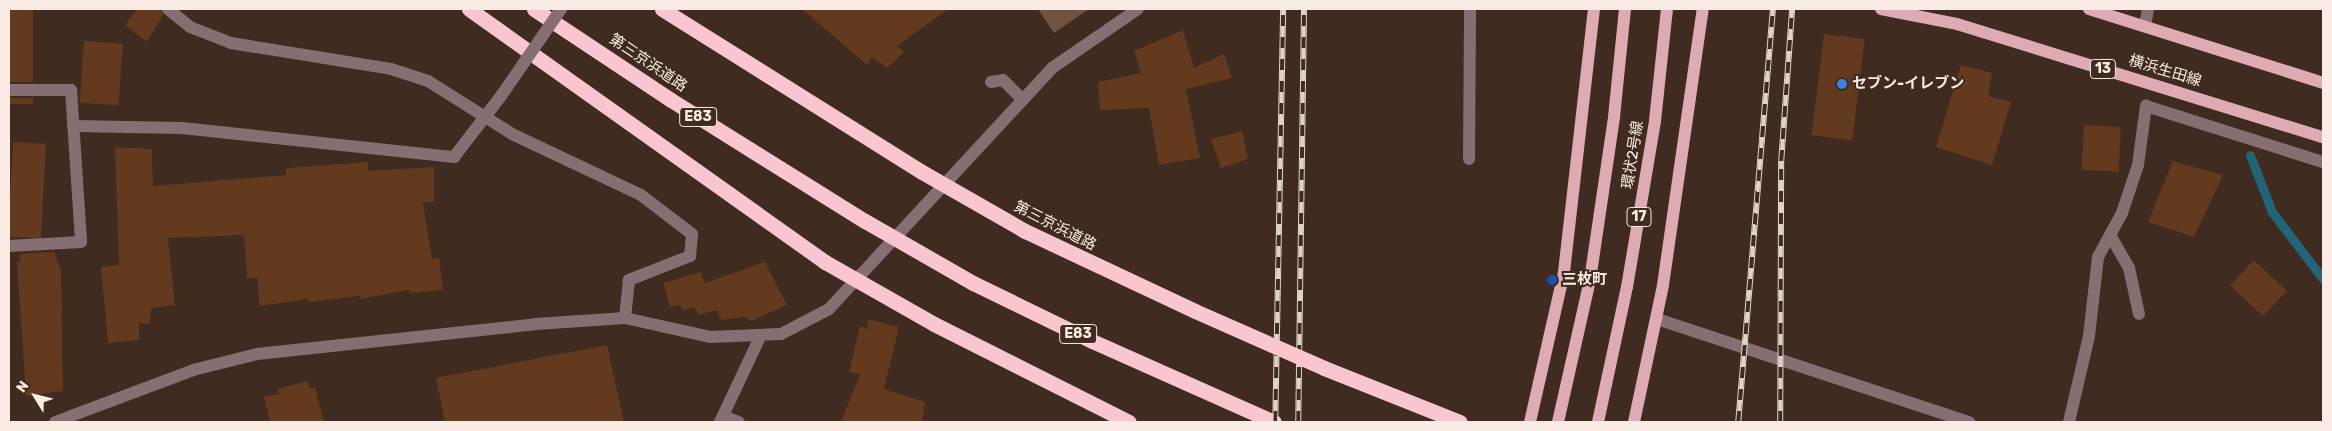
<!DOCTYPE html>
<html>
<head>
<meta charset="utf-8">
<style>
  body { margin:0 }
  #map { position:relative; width:2332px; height:431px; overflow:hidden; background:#3f2b1f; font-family:Rubik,"Noto Sans JP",sans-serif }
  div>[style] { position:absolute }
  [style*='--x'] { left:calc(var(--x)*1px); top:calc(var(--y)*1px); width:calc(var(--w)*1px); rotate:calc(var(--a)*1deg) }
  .green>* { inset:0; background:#705240 }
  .stream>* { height:9px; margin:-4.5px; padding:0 4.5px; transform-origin:4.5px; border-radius:4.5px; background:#226579 }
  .building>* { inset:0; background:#643a1e; transform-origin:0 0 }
  .minor>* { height:12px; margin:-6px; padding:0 6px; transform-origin:6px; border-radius:6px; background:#876e72 }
  .major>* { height:12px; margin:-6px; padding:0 6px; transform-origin:6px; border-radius:6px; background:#deaab3 }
  .highway>* { height:15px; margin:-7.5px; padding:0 7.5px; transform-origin:7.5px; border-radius:7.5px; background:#f9c6cf }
  .rail>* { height:5.5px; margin-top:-2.75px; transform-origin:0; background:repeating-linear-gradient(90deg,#3f2b1f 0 11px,#e2d3ca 0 22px); box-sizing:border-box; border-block:1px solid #e2d3ca }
  .minor-bridge>* { height:12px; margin:-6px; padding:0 6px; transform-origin:6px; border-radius:6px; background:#876e72 }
  .major-bridge>* { height:12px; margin:-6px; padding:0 6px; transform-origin:6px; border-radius:6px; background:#deaab3 }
  .highway-bridge>* { height:15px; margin:-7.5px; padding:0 7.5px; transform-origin:7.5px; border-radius:7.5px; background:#f9c6cf }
  .dots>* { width:14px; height:14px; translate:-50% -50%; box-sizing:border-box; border:2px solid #3f2b1f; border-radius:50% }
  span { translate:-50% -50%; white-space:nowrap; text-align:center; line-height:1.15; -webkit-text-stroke:4px #3f2b1f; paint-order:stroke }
  .shield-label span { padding:1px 4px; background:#3f2b1f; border:1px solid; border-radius:4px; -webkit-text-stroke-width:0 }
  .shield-label { font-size:14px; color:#faece4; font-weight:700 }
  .street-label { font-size:15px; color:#faece4 }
  .poi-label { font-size:15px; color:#faece4; font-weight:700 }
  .left { translate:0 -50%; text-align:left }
  .frame { position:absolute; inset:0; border:10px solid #faece4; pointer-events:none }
  .north { position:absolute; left:10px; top:371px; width:50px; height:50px; -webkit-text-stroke:4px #3f2b1f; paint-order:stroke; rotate:306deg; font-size:14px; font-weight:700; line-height:20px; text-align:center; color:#faece4 }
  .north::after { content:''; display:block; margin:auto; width:18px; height:22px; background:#faece4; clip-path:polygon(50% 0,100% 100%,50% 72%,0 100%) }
</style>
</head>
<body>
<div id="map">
  <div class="green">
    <div style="clip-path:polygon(1038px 9px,1089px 9px,1054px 33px)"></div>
  </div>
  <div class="stream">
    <div style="--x:2250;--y:155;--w:61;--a:68.9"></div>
    <div style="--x:2272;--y:212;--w:84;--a:52.7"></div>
  </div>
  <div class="building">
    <div style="clip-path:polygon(137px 9px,160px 9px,163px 15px,147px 42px,125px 25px)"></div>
    <div style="clip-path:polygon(802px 9px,948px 9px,897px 46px,904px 52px,887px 68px,872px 57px,867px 65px)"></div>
    <div style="left:9px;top:10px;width:24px;height:72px"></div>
    <div style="clip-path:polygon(1183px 30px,1194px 68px,1224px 54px,1232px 78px,1186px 89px,1200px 158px,1159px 165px,1149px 108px,1100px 110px,1098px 82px,1141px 73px,1134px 51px)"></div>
    <div style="left:1824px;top:34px;width:41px;height:102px;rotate:7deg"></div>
    <div style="left:84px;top:41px;width:39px;height:62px;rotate:4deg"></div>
    <div style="clip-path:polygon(1961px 65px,1992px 73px,1988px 96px,2011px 102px,1992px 165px,1936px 147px)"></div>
    <div style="left:10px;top:98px;width:23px;height:6px"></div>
    <div style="left:2084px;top:125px;width:37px;height:45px;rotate:3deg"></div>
    <div style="clip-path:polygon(1242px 131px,1248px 159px,1221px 168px,1211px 139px)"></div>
    <div style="left:13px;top:142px;width:33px;height:95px;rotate:3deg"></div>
    <div style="clip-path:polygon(115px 147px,152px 149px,153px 186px,286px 175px,286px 168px,368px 162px,368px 171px,434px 167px,434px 202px,423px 202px,432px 259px,439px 258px,443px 290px,409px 293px,409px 290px,360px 299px,360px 296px,308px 302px,308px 299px,259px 306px,258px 278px,247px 278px,244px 235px,168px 238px,175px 305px,151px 308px,150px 324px,139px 323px,139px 340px,108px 343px,101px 267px,119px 265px)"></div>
    <div style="clip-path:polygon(2173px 161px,2223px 175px,2194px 237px,2148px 222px)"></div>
    <div style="clip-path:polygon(54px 252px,61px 271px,63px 391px,26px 396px,17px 262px,20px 262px,20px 254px)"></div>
    <div style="left:2254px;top:260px;width:45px;height:35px;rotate:43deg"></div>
    <div style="clip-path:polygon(765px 262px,787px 305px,751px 321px,744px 317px,721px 320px,717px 310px,699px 315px,694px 307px,682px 311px,680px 305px,670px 307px,663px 283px,701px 272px,705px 283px)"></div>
    <div style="clip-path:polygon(868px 319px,899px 327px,884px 389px,925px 402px,922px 422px,841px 422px,860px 374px,849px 372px,860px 326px,867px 329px)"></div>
    <div style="clip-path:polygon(607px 345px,624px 422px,445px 422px,436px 378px)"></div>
    <div style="clip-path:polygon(308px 381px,310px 388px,315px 388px,324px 422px,270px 422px,264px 397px,279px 394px,277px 389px)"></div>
  </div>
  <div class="minor">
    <div style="--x:168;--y:9;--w:28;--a:39"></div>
    <div style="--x:190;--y:27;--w:44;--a:21.3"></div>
    <div style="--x:231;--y:43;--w:162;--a:9.2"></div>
    <div style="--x:391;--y:69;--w:39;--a:18"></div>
    <div style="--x:428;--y:81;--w:99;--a:32.2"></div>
    <div style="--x:512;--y:134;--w:143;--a:25.3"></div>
    <div style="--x:641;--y:195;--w:64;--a:37.4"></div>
    <div style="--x:692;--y:234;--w:22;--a:95"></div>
    <div style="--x:690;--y:256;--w:66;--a:158.5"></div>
    <div style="--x:629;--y:280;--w:38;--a:96"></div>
    <div style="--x:2145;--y:26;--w:17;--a:-80"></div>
    <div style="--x:991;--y:82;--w:12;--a:-9"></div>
    <div style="--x:1003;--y:80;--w:28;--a:45"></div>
    <div style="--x:9;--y:90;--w:62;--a:0"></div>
    <div style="--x:71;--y:90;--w:152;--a:86.2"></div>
    <div style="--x:81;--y:242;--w:72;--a:176.8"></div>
    <div style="--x:73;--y:126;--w:109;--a:1.1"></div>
    <div style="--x:182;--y:128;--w:274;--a:6.1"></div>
    <div style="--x:454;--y:157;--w:77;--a:-52.4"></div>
    <div style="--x:1469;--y:159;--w:150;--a:-89.6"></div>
    <div style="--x:2110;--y:235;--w:38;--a:60"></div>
    <div style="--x:2129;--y:268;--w:47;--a:77.7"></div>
    <div style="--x:1657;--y:319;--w:329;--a:18.3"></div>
    <div style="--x:723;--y:416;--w:17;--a:21"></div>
    <div style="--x:55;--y:422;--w:147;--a:-20.6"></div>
    <div style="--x:193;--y:370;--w:66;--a:-14"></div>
    <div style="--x:257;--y:354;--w:281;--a:-6.1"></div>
    <div style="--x:536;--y:324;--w:89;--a:-3.9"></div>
    <div style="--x:625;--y:318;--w:87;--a:12.6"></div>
    <div style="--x:710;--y:337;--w:71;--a:-2.4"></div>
    <div style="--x:781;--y:334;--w:54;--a:-27.5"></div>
    <div style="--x:829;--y:309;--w:328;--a:-47.2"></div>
    <div style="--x:1052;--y:68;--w:104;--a:-34.5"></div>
    <div style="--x:720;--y:422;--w:94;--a:-64.8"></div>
    <div style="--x:2069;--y:422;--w:88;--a:-76.9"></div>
    <div style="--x:2089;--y:336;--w:80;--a:-83.5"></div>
    <div style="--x:2098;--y:257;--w:50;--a:-61.4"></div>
    <div style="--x:2122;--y:213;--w:51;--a:-71.6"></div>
    <div style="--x:2138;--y:165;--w:60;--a:-82.3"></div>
    <div style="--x:2146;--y:106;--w:186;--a:17.6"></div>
  </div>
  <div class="major">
    <div style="--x:1881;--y:9;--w:77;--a:11.2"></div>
    <div style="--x:1957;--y:24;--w:383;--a:17.2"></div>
    <div style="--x:2089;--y:9;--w:245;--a:17.5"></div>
    <div style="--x:1530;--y:422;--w:154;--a:-77.2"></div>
    <div style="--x:1564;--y:272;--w:265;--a:-83.5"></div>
    <div style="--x:1598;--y:422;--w:138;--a:-77.9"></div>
    <div style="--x:1627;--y:287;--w:168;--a:-80.4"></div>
    <div style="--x:1655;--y:121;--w:113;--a:-83.9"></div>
    <div style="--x:1634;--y:422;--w:140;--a:-78"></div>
    <div style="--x:1663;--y:285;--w:279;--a:-81.8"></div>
  </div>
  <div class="highway">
    <div style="--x:469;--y:9;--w:437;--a:35.4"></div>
    <div style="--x:534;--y:9;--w:164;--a:33.6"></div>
    <div style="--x:671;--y:100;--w:229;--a:32"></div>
    <div style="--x:662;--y:9;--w:307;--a:32.1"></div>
    <div style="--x:1025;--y:231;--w:188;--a:25.2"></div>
    <div style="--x:973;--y:283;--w:132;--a:26"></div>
    <div style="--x:1092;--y:341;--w:199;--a:24"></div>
    <div style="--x:934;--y:324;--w:218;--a:26.7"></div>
    <div style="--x:1324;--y:368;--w:146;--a:21.7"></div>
  </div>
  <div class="rail">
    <div style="--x:1275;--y:422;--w:413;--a:-88.9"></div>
    <div style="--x:1298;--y:422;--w:413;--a:-89.2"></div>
    <div style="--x:1738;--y:422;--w:414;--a:-85.2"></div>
    <div style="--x:1780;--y:422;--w:261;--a:-89.8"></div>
    <div style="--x:1781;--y:161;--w:152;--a:-85.9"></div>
  </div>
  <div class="minor-bridge">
    <div style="--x:501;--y:96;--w:106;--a:-55.4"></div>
  </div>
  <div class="major-bridge">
    <div style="--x:1558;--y:422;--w:146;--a:-77.3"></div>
    <div style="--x:1590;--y:280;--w:165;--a:-81.6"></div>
    <div style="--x:1614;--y:117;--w:109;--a:-84.2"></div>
  </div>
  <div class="highway-bridge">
    <div style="--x:922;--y:172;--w:119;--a:29.8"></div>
    <div style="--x:865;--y:221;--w:125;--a:29.9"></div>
    <div style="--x:825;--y:262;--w:125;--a:29.6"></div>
    <div style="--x:1195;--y:311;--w:141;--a:23.8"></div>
  </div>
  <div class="dots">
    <div style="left:1842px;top:84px;background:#3f7fe0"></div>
    <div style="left:1552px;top:280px;background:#1a4fb4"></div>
  </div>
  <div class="shield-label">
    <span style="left:2103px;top:69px">13</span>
    <span style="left:698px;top:117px">E83</span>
    <span style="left:1639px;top:217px">17</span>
    <span style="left:1078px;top:334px">E83</span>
  </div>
  <div class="street-label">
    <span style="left:648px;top:63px;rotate:34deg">第三京浜道路</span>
    <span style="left:2165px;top:71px;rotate:17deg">横浜生田線</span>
    <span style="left:1633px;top:155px;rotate:-81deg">環状2号線</span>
    <span style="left:1055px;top:226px;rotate:27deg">第三京浜道路</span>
  </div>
  <div class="poi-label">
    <span class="left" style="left:1852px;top:84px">セブン-イレブン</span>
    <span class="left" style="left:1562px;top:280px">三枚町</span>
  </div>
  <div class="frame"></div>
  <div class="north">N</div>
</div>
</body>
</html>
